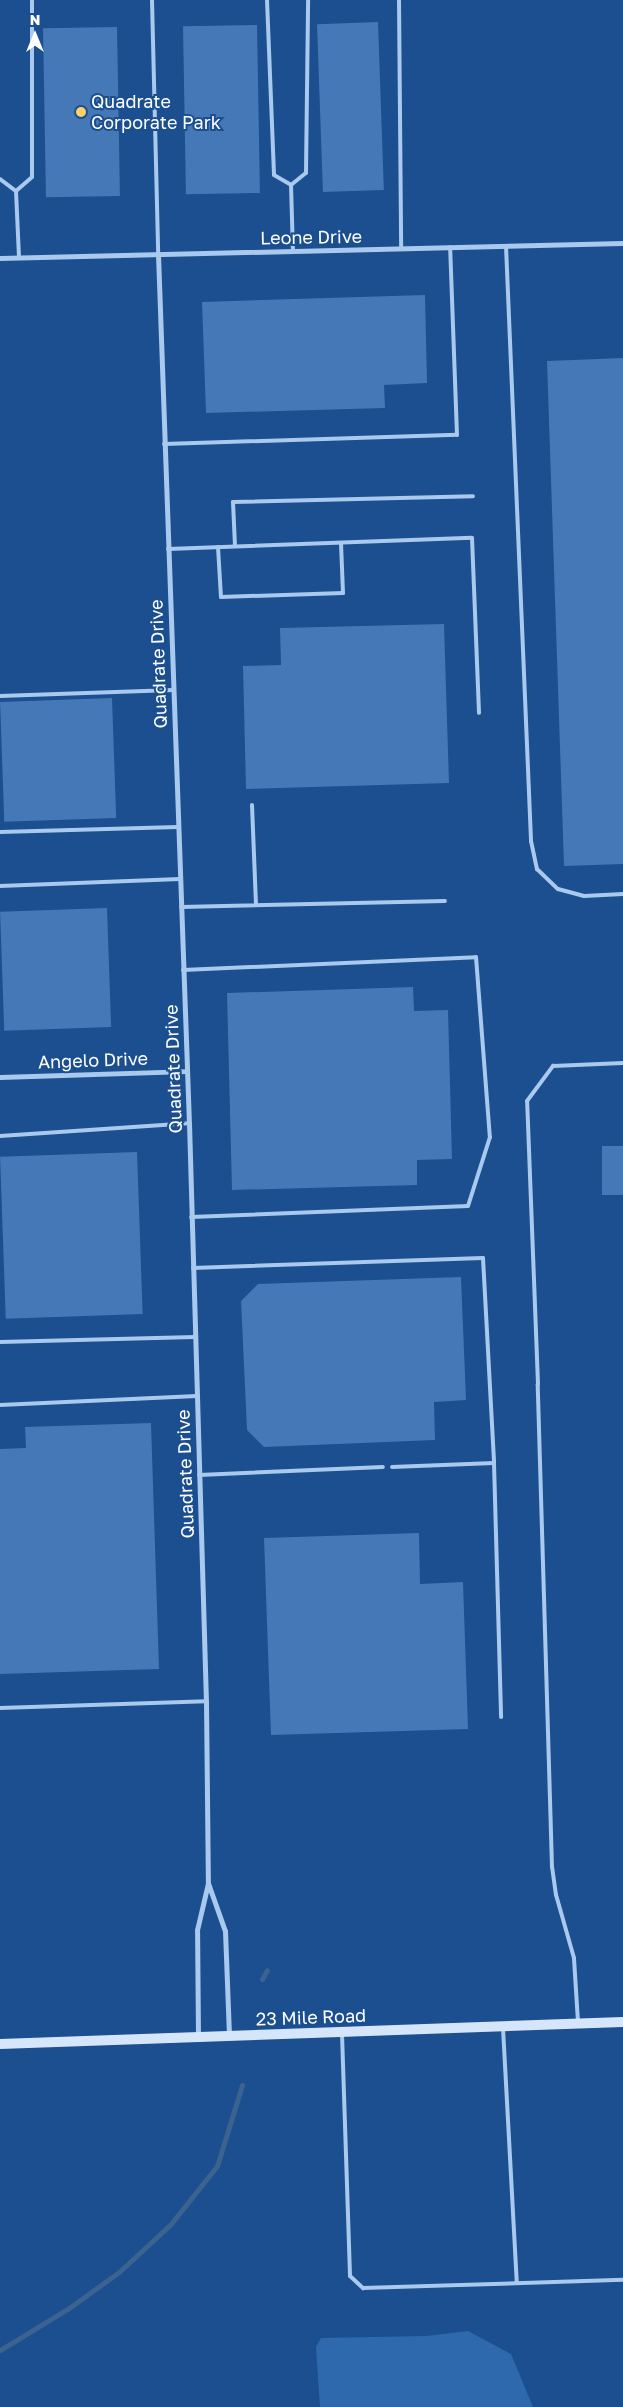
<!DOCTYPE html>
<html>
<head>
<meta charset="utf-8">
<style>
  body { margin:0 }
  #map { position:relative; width:623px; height:2407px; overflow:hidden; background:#1b4f8f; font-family:"Golos Text",sans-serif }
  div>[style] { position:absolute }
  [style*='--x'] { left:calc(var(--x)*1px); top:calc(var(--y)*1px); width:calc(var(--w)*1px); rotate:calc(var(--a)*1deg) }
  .green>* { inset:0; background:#2e69ad }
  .stream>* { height:5px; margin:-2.5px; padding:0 2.5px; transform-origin:2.5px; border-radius:2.5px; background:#3c6290 }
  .building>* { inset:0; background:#4478b7; transform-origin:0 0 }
  .lane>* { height:4px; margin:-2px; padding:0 2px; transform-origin:2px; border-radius:2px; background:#a9c9ee }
  .street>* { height:5px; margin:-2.5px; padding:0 2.5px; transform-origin:2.5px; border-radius:2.5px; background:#a9c9ee }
  .secondary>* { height:10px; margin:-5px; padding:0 5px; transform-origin:5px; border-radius:5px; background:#d6e6fa }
  .dots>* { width:14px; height:14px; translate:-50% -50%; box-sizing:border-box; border:2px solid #1b4f8f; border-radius:50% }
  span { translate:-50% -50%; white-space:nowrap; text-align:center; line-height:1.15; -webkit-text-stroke:4px #1b4f8f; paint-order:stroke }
  .poi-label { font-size:18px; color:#fff }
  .left { translate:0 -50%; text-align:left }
  .street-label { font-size:18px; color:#fff }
  .north { position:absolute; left:10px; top:10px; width:50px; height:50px; -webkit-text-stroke:4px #1b4f8f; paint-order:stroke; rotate:0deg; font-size:14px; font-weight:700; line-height:20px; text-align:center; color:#fff }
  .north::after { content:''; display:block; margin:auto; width:18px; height:22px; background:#fff; clip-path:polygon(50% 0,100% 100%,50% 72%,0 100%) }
</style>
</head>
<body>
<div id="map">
  <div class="green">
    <div style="clip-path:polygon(468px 2331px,511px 2354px,533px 2407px,320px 2407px,316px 2347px,321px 2338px,426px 2336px)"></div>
  </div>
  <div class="stream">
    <div style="--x:262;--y:1979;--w:10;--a:-61"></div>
    <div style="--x:0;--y:2350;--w:81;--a:-31.3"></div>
    <div style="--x:69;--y:2308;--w:62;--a:-35.8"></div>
    <div style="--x:119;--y:2272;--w:69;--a:-42.7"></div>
    <div style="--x:170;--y:2225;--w:75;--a:-51.5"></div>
    <div style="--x:217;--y:2166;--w:85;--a:-72.8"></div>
  </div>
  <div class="building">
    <div style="left:378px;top:22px;width:168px;height:61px;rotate:88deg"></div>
    <div style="left:257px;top:25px;width:168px;height:74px;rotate:89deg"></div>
    <div style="left:117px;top:27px;width:169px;height:74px;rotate:89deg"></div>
    <div style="clip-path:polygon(425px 295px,427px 383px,384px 385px,385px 408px,206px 413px,202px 302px)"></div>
    <div style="clip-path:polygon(623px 358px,623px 864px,564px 866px,547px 361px)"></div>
    <div style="clip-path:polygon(444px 624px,449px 783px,246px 789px,243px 666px,281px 665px,280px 628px)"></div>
    <div style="left:112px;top:698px;width:120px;height:112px;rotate:88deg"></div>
    <div style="left:107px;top:908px;width:119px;height:107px;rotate:88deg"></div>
    <div style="clip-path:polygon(413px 987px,414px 1011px,448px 1010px,452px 1159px,417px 1160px,417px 1185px,232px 1190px,227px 993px)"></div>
    <div style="left:602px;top:1146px;width:21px;height:49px"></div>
    <div style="left:137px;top:1152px;width:162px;height:137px;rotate:88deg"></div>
    <div style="clip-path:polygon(461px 1277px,466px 1400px,434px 1402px,435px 1440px,264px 1447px,247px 1430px,241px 1301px,258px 1284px)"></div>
    <div style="clip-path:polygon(151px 1423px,159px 1669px,0 1674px,0 1449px,26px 1448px,25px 1427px)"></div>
    <div style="clip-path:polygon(419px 1533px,420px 1584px,463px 1582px,468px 1729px,271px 1735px,264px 1538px)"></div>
  </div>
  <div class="lane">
    <div style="--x:152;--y:0;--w:254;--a:88.6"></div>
    <div style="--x:267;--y:0;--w:175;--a:87.7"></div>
    <div style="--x:274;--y:175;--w:20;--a:30"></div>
    <div style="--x:291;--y:185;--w:66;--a:88.3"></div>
    <div style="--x:399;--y:0;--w:248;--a:89.5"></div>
    <div style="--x:0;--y:179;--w:20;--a:37"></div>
    <div style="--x:16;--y:191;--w:66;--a:87.4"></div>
    <div style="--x:291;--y:185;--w:19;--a:-39"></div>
    <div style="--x:306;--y:173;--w:173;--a:-89.3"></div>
    <div style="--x:16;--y:191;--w:21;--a:-41"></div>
    <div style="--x:32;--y:177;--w:177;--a:-90"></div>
    <div style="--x:506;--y:246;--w:596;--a:87.59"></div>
    <div style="--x:531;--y:841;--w:29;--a:78"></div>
    <div style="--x:537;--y:869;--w:29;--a:44"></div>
    <div style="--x:558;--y:889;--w:27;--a:15"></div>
    <div style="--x:584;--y:896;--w:39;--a:-3"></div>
    <div style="--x:164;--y:444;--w:293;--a:-1.8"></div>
    <div style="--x:457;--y:435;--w:188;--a:-92.1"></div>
    <div style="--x:235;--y:546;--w:44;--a:-92.6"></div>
    <div style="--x:233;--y:502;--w:240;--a:-1.4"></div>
    <div style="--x:218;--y:547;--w:50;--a:86.6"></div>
    <div style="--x:221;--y:597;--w:122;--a:-1.9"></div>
    <div style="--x:343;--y:593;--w:50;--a:-92.3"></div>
    <div style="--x:168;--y:549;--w:304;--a:-2.1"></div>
    <div style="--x:472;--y:538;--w:175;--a:87.7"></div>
    <div style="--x:0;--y:696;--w:173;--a:-2"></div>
    <div style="--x:252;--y:805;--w:100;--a:87.7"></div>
    <div style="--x:0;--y:832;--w:178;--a:-1.6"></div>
    <div style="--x:0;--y:886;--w:180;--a:-2.2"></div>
    <div style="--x:181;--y:907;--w:264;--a:-1.3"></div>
    <div style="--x:183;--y:970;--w:293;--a:-2.5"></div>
    <div style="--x:476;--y:957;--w:181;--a:85.6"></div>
    <div style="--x:490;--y:1137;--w:72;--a:107.7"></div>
    <div style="--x:468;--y:1206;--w:277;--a:177.7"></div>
    <div style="--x:0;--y:1136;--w:189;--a:-3.9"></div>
    <div style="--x:193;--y:1268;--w:290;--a:-2"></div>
    <div style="--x:483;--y:1258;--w:205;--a:86.9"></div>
    <div style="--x:494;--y:1463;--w:102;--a:177.8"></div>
    <div style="--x:0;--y:1342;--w:195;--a:-1.5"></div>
    <div style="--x:0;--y:1405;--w:197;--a:-2.6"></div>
    <div style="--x:494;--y:1463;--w:254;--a:88.4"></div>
    <div style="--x:199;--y:1475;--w:184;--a:-2.5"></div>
    <div style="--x:0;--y:1708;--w:206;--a:-1.9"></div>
    <div style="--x:578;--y:2022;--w:64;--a:-93.6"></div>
    <div style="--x:574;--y:1958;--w:66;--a:-105.9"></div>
    <div style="--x:556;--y:1895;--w:28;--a:-98"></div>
    <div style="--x:552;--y:1867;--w:483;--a:-91.7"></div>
    <div style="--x:538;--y:1384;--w:283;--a:-92.2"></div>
    <div style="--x:527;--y:1101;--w:44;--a:-53.4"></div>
    <div style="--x:553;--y:1066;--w:70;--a:-2.5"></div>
    <div style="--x:503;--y:2028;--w:255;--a:86.9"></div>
    <div style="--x:342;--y:2034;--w:242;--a:88.1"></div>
    <div style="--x:350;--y:2276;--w:18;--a:43"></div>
    <div style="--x:363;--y:2288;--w:260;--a:-1.8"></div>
  </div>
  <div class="street">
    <div style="--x:158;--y:254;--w:870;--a:87.96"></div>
    <div style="--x:189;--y:1123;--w:578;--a:88.32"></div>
    <div style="--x:206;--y:1701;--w:182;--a:89.4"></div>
    <div style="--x:0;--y:258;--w:623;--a:-1.38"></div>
    <div style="--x:0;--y:1077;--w:187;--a:-1.8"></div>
    <div style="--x:198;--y:2036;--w:106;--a:-90.5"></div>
    <div style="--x:197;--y:1930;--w:48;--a:-76.8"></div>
    <div style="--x:208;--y:1883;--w:51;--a:70.5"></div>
    <div style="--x:225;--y:1931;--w:105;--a:87.8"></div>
  </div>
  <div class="secondary">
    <div style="--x:0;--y:2044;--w:623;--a:-2.02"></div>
  </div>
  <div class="dots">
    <div style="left:81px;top:112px;background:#ffd166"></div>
  </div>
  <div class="poi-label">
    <span class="left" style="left:91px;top:112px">Quadrate<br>Corporate Park</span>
  </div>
  <div class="street-label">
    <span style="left:311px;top:237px;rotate:-1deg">Leone Drive</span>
    <span style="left:158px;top:664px;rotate:-92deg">Quadrate Drive</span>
    <span style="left:93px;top:1060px;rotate:-2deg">Angelo Drive</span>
    <span style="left:173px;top:1069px;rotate:-92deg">Quadrate Drive</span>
    <span style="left:185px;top:1474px;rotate:-92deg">Quadrate Drive</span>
    <span style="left:311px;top:2017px;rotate:-2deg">23 Mile Road</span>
  </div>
  <div class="north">N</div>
</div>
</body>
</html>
